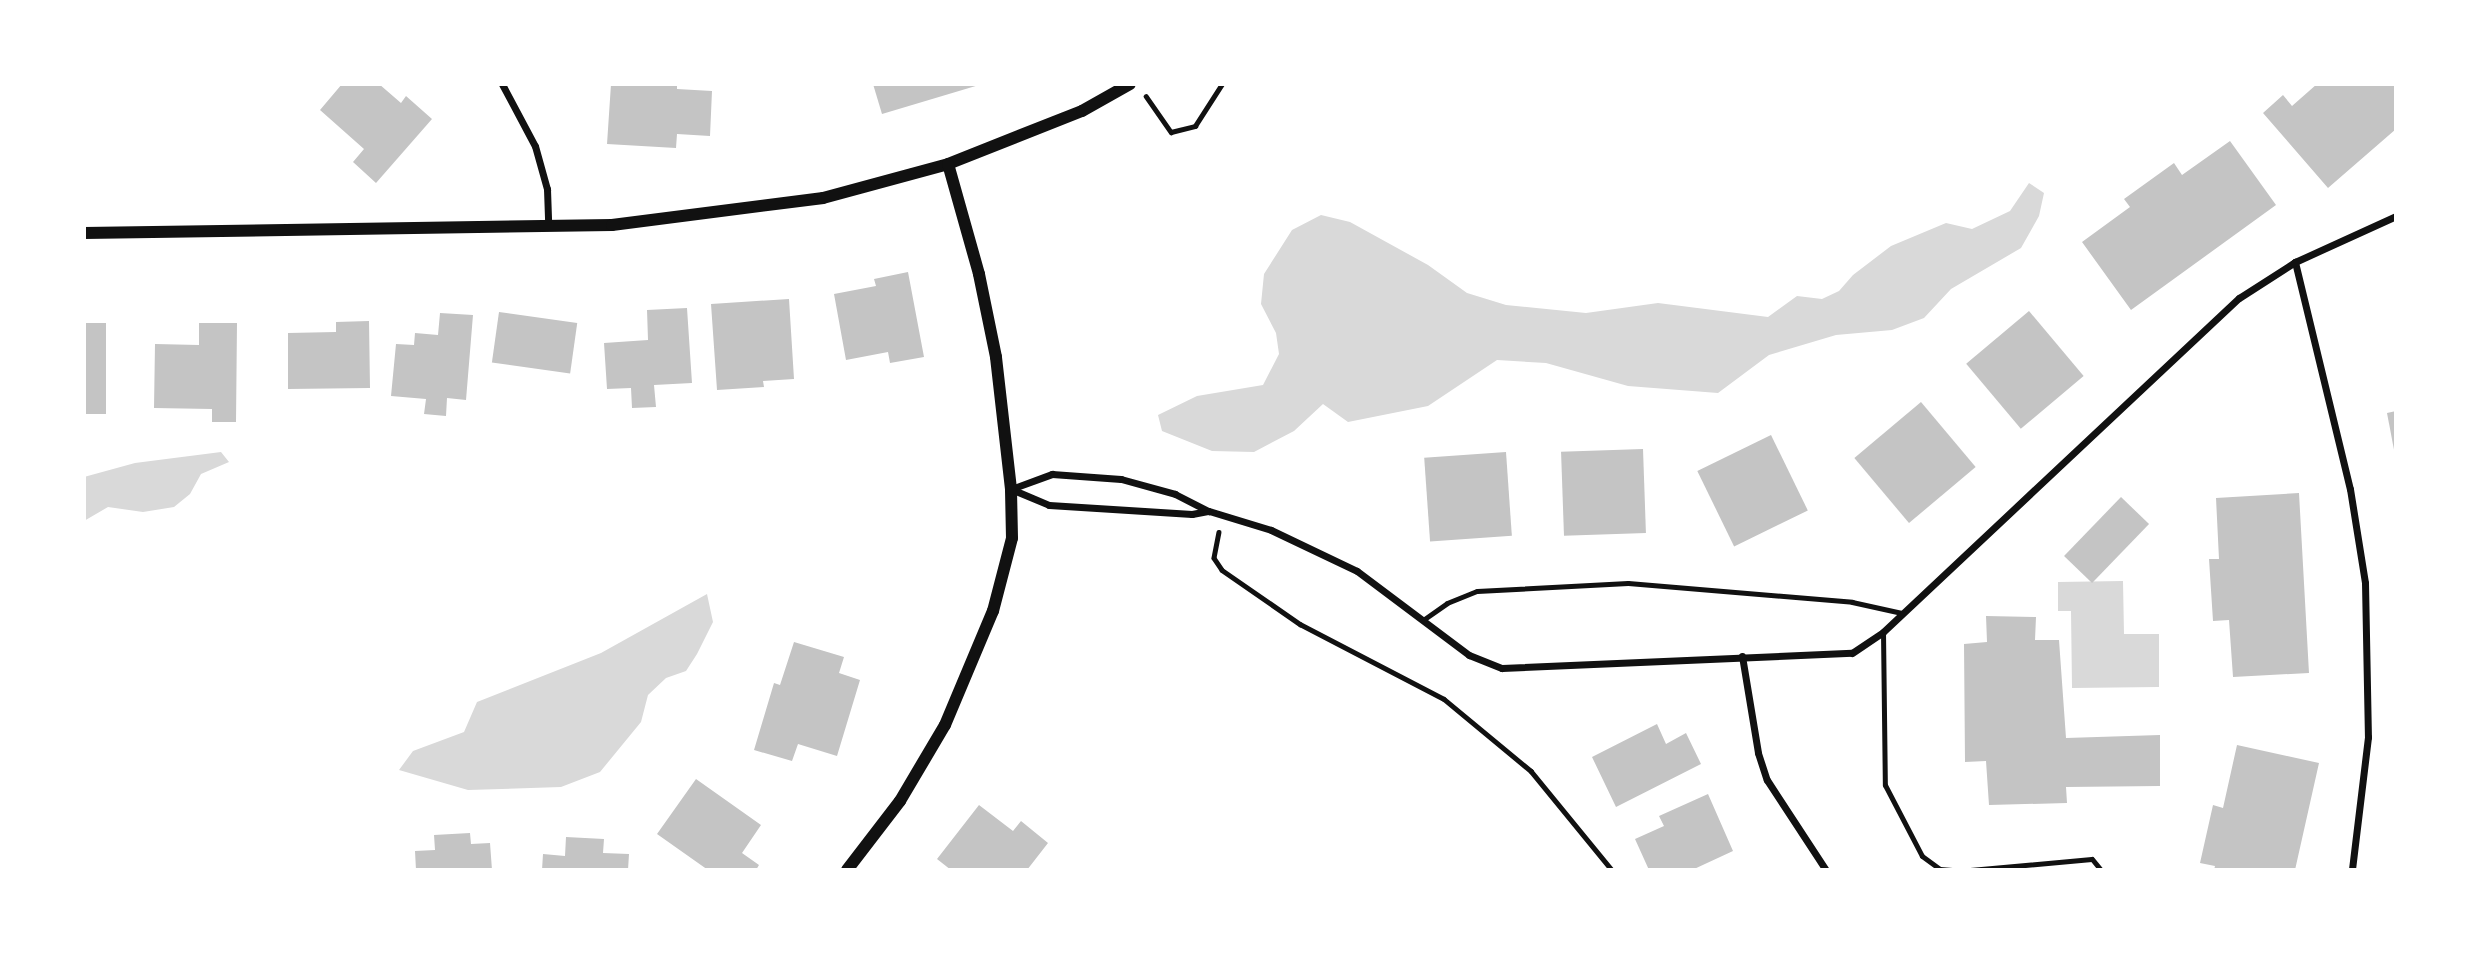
<!DOCTYPE html>
<html>
<head>
<meta charset="utf-8">
<style>
  body { margin:0 }
  #map { position:relative; width:2480px; height:954px; overflow:hidden; background:#fff; font-family:"Noto Serif",serif }
  div>[style] { position:absolute }
  [style*='--x'] { left:calc(var(--x)*1px); top:calc(var(--y)*1px); width:calc(var(--w)*1px); rotate:calc(var(--a)*1deg) }
  .water>* { inset:0; background:#d9d9d9 }
  .building>* { inset:0; background:#c4c4c4; transform-origin:0 0 }
  .path>* { height:4.5px; margin:-2.25px; padding:0 2.25px; transform-origin:2.25px; border-radius:2.25px; background:#111 }
  .service>* { height:5px; margin:-2.5px; padding:0 2.5px; transform-origin:2.5px; border-radius:2.5px; background:#111 }
  .minor>* { height:7px; margin:-3.5px; padding:0 3.5px; transform-origin:3.5px; border-radius:3.5px; background:#111 }
  .tertiary>* { height:12px; margin:-6px; padding:0 6px; transform-origin:6px; border-radius:6px; background:#111 }
  span { translate:-50% -50%; white-space:nowrap; text-align:center; line-height:1.15; -webkit-text-stroke:5px #fff; paint-order:stroke }
  .frame { position:absolute; inset:0; border:86px solid #fff; pointer-events:none }
</style>
</head>
<body>
<div id="map">
  <div class="water">
    <div style="clip-path:polygon(2029px 183px,2044px 193px,2039px 216px,2021px 248px,1951px 289px,1924px 318px,1892px 330px,1836px 335px,1769px 355px,1718px 393px,1628px 386px,1546px 363px,1497px 360px,1428px 406px,1348px 422px,1323px 404px,1294px 431px,1254px 452px,1212px 451px,1162px 431px,1158px 415px,1197px 396px,1263px 385px,1279px 354px,1276px 333px,1261px 304px,1264px 274px,1292px 230px,1321px 215px,1350px 222px,1428px 265px,1467px 293px,1506px 305px,1586px 313px,1658px 303px,1768px 317px,1797px 296px,1822px 299px,1839px 291px,1853px 275px,1891px 246px,1946px 223px,1972px 229px,2010px 211px)"></div>
    <div style="clip-path:polygon(221px 452px,229px 462px,201px 474px,190px 494px,174px 507px,143px 512px,108px 507px,84px 521px,84px 477px,135px 463px)"></div>
    <div style="clip-path:polygon(2123px 581px,2124px 634px,2159px 634px,2159px 687px,2072px 688px,2071px 611px,2058px 611px,2058px 582px)"></div>
    <div style="clip-path:polygon(707px 594px,713px 622px,697px 654px,686px 671px,666px 678px,648px 695px,641px 722px,600px 772px,561px 787px,468px 790px,399px 770px,413px 751px,464px 732px,477px 702px,601px 653px)"></div>
  </div>
  <div class="building">
    <div style="clip-path:polygon(342px 84px,379px 84px,401px 103px,406px 96px,432px 119px,376px 183px,353px 162px,364px 149px,320px 110px)"></div>
    <div style="clip-path:polygon(611px 84px,677px 84px,677px 89px,712px 91px,710px 136px,677px 134px,676px 148px,607px 144px)"></div>
    <div style="clip-path:polygon(873px 84px,979px 84px,979px 85px,882px 114px)"></div>
    <div style="clip-path:polygon(2317px 84px,2396px 84px,2396px 129px,2328px 188px,2263px 113px,2283px 95px,2292px 106px)"></div>
    <div style="clip-path:polygon(2230px 141px,2276px 205px,2131px 310px,2082px 242px,2130px 207px,2124px 199px,2174px 163px,2182px 175px)"></div>
    <div style="clip-path:polygon(908px 272px,924px 357px,890px 363px,888px 352px,846px 360px,834px 294px,876px 286px,874px 279px)"></div>
    <div style="clip-path:polygon(789px 299px,794px 379px,763px 381px,764px 387px,717px 390px,711px 304px)"></div>
    <div style="clip-path:polygon(687px 308px,692px 383px,654px 385px,656px 407px,632px 408px,631px 388px,607px 389px,604px 343px,648px 340px,647px 310px)"></div>
    <div style="left:2029px;top:311px;width:85px;height:82px;rotate:50deg"></div>
    <div style="left:499px;top:312px;width:79px;height:51px;rotate:8deg"></div>
    <div style="clip-path:polygon(440px 313px,473px 315px,466px 400px,447px 398px,446px 416px,424px 414px,426px 399px,391px 396px,396px 344px,414px 345px,415px 333px,438px 335px)"></div>
    <div style="clip-path:polygon(369px 321px,370px 388px,288px 389px,288px 333px,336px 332px,336px 322px)"></div>
    <div style="left:84px;top:323px;width:22px;height:91px"></div>
    <div style="clip-path:polygon(199px 323px,237px 323px,236px 422px,212px 422px,212px 409px,154px 408px,155px 344px,199px 345px)"></div>
    <div style="left:1921px;top:402px;width:85px;height:87px;rotate:50deg"></div>
    <div style="clip-path:polygon(2396px 411px,2396px 455px,2395px 455px,2387px 413px)"></div>
    <div style="left:1771px;top:435px;width:84px;height:82px;rotate:64deg"></div>
    <div style="left:1643px;top:449px;width:84px;height:82px;rotate:88deg"></div>
    <div style="left:1506px;top:452px;width:84px;height:82px;rotate:86deg"></div>
    <div style="clip-path:polygon(2299px 493px,2309px 673px,2233px 677px,2229px 620px,2213px 621px,2209px 559px,2219px 559px,2216px 498px)"></div>
    <div style="left:2121px;top:497px;width:39px;height:82px;rotate:44deg"></div>
    <div style="clip-path:polygon(1986px 616px,2036px 617px,2035px 640px,2059px 640px,2066px 738px,2160px 735px,2160px 786px,2066px 787px,2067px 803px,1989px 805px,1986px 761px,1965px 762px,1964px 644px,1987px 642px)"></div>
    <div style="clip-path:polygon(794px 642px,844px 657px,839px 673px,860px 680px,837px 756px,798px 744px,792px 761px,754px 750px,774px 683px,780px 685px)"></div>
    <div style="clip-path:polygon(1657px 724px,1666px 744px,1686px 733px,1701px 764px,1616px 807px,1592px 757px)"></div>
    <div style="clip-path:polygon(2237px 745px,2319px 763px,2295px 870px,2214px 870px,2215px 866px,2200px 863px,2213px 805px,2223px 808px)"></div>
    <div style="clip-path:polygon(696px 779px,761px 825px,742px 853px,759px 865px,756px 870px,708px 870px,657px 834px)"></div>
    <div style="clip-path:polygon(1708px 794px,1733px 851px,1692px 870px,1649px 870px,1635px 839px,1664px 826px,1659px 816px)"></div>
    <div style="clip-path:polygon(979px 805px,1013px 831px,1021px 821px,1048px 843px,1027px 870px,951px 870px,937px 859px)"></div>
    <div style="clip-path:polygon(470px 833px,471px 844px,490px 843px,492px 870px,416px 870px,415px 851px,435px 850px,434px 835px)"></div>
    <div style="clip-path:polygon(566px 837px,604px 839px,603px 853px,629px 854px,628px 870px,542px 870px,543px 854px,565px 856px)"></div>
  </div>
  <div class="path">
    <div style="--x:1146;--y:96;--w:44;--a:55.2"></div>
    <div style="--x:1171;--y:132;--w:25;--a:-14"></div>
    <div style="--x:1195;--y:126;--w:50;--a:-57.3"></div>
    <div style="--x:1219;--y:532;--w:26;--a:101"></div>
    <div style="--x:1214;--y:558;--w:14;--a:56"></div>
    <div style="--x:1222;--y:570;--w:95;--a:34.7"></div>
    <div style="--x:1300;--y:624;--w:162;--a:27.5"></div>
    <div style="--x:1444;--y:699;--w:113;--a:39.6"></div>
    <div style="--x:1531;--y:771;--w:128;--a:50.7"></div>
  </div>
  <div class="service">
    <div style="--x:1423;--y:620;--w:29;--a:-35"></div>
    <div style="--x:1447;--y:603;--w:32;--a:-22"></div>
    <div style="--x:1477;--y:591;--w:151;--a:-3"></div>
    <div style="--x:1628;--y:583;--w:225;--a:4.8"></div>
    <div style="--x:1852;--y:602;--w:51;--a:12.4"></div>
    <div style="--x:1883;--y:632;--w:153;--a:89.3"></div>
    <div style="--x:1885;--y:785;--w:80;--a:62.5"></div>
    <div style="--x:1922;--y:856;--w:22;--a:36"></div>
    <div style="--x:1940;--y:869;--w:12;--a:5"></div>
    <div style="--x:1970;--y:870;--w:122;--a:-5.2"></div>
    <div style="--x:2092;--y:859;--w:14;--a:51"></div>
  </div>
  <div class="minor">
    <div style="--x:502;--y:84;--w:70;--a:62"></div>
    <div style="--x:535;--y:146;--w:45;--a:74.4"></div>
    <div style="--x:547;--y:189;--w:38;--a:88"></div>
    <div style="--x:2295;--y:262;--w:234;--a:76.4"></div>
    <div style="--x:2350;--y:489;--w:95;--a:80.9"></div>
    <div style="--x:2365;--y:583;--w:154;--a:88.9"></div>
    <div style="--x:2368;--y:737;--w:134;--a:96.9"></div>
    <div style="--x:1011;--y:489;--w:44;--a:-20.1"></div>
    <div style="--x:1052;--y:474;--w:69;--a:4.1"></div>
    <div style="--x:1121;--y:479;--w:56;--a:15.5"></div>
    <div style="--x:1175;--y:494;--w:38;--a:27"></div>
    <div style="--x:1209;--y:511;--w:65;--a:17"></div>
    <div style="--x:1271;--y:530;--w:95;--a:25.5"></div>
    <div style="--x:1357;--y:571;--w:140;--a:36.9"></div>
    <div style="--x:1469;--y:655;--w:35;--a:22"></div>
    <div style="--x:1502;--y:668;--w:350;--a:-2.5"></div>
    <div style="--x:1852;--y:653;--w:37;--a:-34"></div>
    <div style="--x:1883;--y:632;--w:488;--a:-43.2"></div>
    <div style="--x:2239;--y:298;--w:67;--a:-32.7"></div>
    <div style="--x:2295;--y:262;--w:111;--a:-24.5"></div>
    <div style="--x:1011;--y:489;--w:41;--a:22.8"></div>
    <div style="--x:1049;--y:505;--w:143;--a:3.6"></div>
    <div style="--x:1192;--y:514;--w:16;--a:-11"></div>
    <div style="--x:1742;--y:656;--w:98;--a:80.6"></div>
    <div style="--x:1758;--y:753;--w:28;--a:72"></div>
    <div style="--x:1767;--y:780;--w:108;--a:56.8"></div>
  </div>
  <div class="tertiary">
    <div style="--x:84;--y:233;--w:528;--a:-0.87"></div>
    <div style="--x:612;--y:225;--w:213;--a:-7.3"></div>
    <div style="--x:823;--y:198;--w:130;--a:-15.2"></div>
    <div style="--x:948;--y:164;--w:144;--a:-21.6"></div>
    <div style="--x:1082;--y:111;--w:55;--a:-29.4"></div>
    <div style="--x:847;--y:870;--w:87;--a:-52.5"></div>
    <div style="--x:900;--y:801;--w:88;--a:-59.4"></div>
    <div style="--x:945;--y:725;--w:124;--a:-67.2"></div>
    <div style="--x:993;--y:611;--w:75;--a:-75.4"></div>
    <div style="--x:1012;--y:538;--w:49;--a:-91.2"></div>
    <div style="--x:1011;--y:489;--w:133;--a:-96.5"></div>
    <div style="--x:996;--y:357;--w:85;--a:-101.6"></div>
    <div style="--x:979;--y:274;--w:114;--a:-105.7"></div>
  </div>
  <div class="frame"></div>
</div>
</body>
</html>
